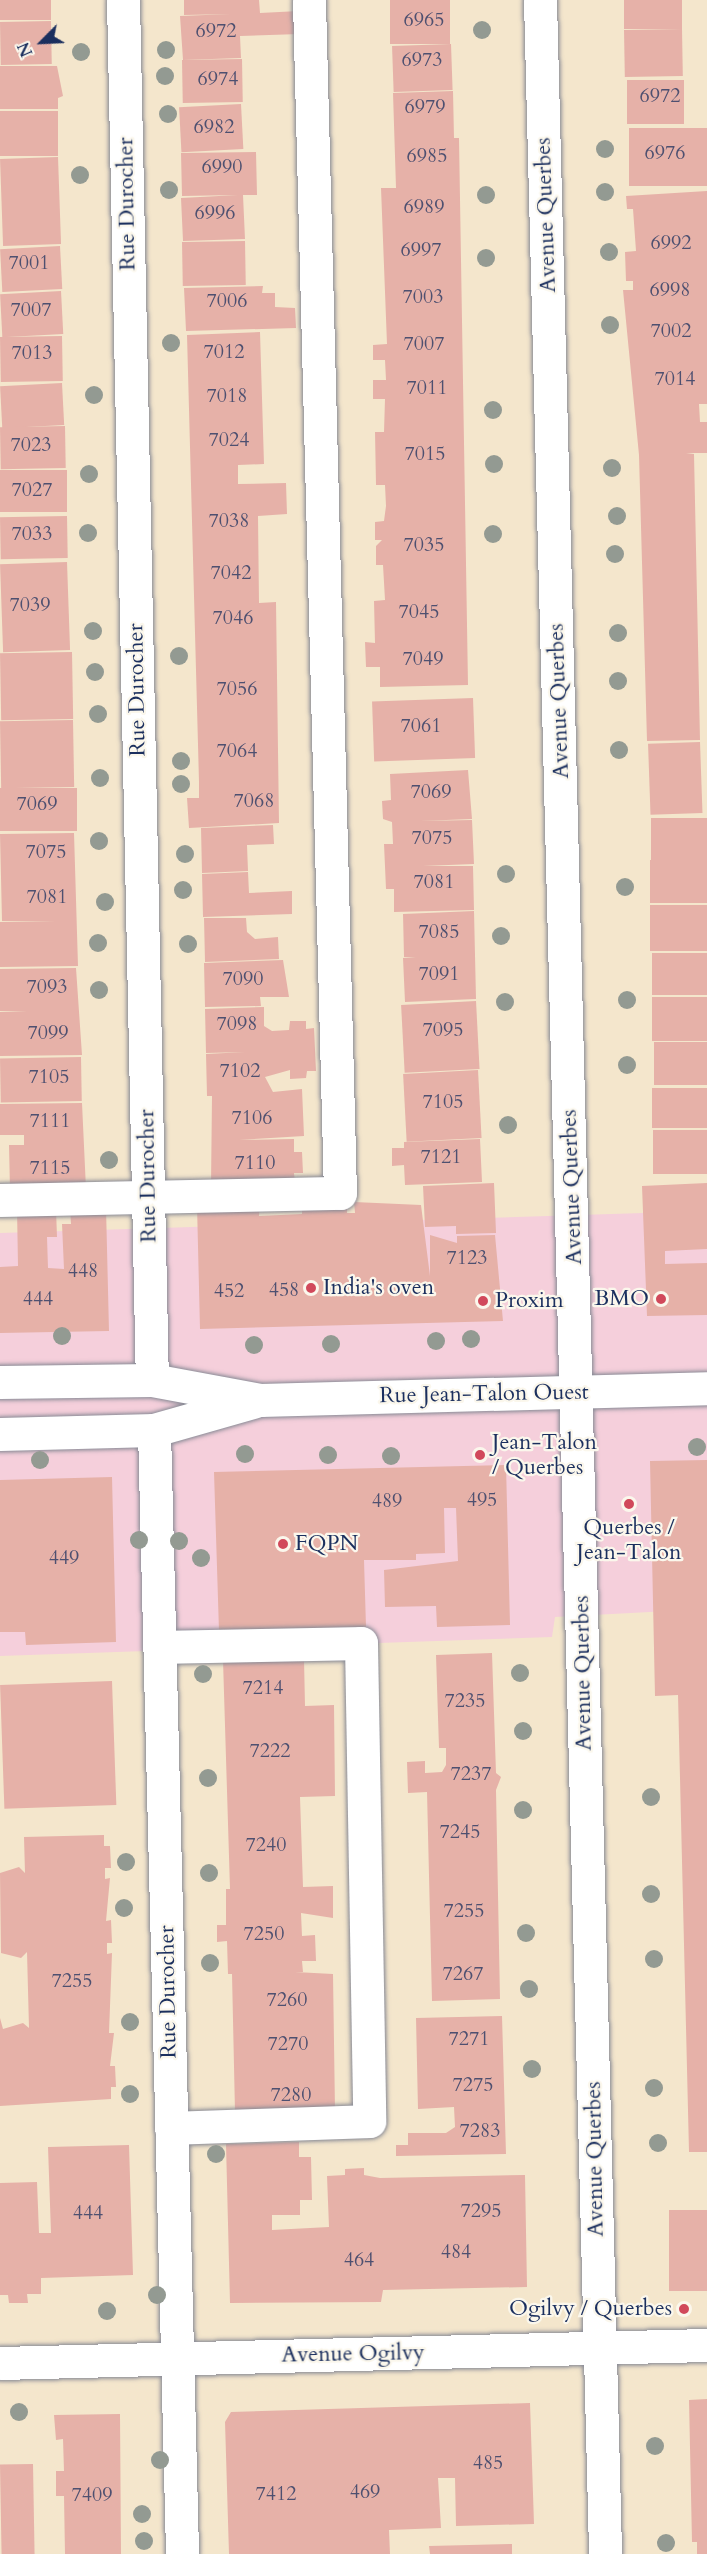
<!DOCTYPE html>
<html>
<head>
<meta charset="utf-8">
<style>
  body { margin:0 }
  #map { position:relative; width:707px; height:2554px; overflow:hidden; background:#f4e6cc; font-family:Cardo,serif }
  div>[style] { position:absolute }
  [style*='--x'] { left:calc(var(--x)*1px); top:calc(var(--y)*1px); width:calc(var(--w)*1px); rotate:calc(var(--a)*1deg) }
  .built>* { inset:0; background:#f5cfdb }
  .building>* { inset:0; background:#e6b1a8; transform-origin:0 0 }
  .roads { filter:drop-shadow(0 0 2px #888a95) drop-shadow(0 0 2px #888a95) }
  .minor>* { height:33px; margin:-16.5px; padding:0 16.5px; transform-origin:16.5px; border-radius:16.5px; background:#fff }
  .major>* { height:33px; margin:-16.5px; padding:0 16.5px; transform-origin:16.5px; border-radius:16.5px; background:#fff }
  .trees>* { width:18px; height:18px; margin:-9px; border-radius:50%; background:#939a92 }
  .dots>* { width:16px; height:16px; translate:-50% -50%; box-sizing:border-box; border:3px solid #fbf7ec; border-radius:50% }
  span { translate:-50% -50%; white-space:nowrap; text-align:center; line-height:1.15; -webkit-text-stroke:4.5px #fbf7ec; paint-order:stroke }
  .number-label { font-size:20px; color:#4e5070 }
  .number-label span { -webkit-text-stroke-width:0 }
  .street-label { font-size:22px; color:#1b2f5e }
  .poi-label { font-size:22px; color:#1b2f5e }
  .left { translate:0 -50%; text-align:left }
  .right { translate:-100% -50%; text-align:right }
  .north { position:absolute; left:12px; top:12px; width:60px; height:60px; -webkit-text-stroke:4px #fbf7ec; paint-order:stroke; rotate:246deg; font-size:16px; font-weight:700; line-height:24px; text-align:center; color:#1b2f5e }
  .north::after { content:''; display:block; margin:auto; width:21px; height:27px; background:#1b2f5e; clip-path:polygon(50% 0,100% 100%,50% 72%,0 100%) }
</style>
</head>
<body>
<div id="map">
  <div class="built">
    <div style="clip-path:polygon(707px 1211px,707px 1609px,555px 1617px,552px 1637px,0 1656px,0 1233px)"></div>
  </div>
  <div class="building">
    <div style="left:0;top:0;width:51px;height:20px"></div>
    <div style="clip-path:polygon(184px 0,259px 0,260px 13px,299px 11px,300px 34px,240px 36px,241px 58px,183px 60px,180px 16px,231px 14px,184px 15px)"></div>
    <div style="left:390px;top:0;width:60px;height:44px"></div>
    <div style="left:624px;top:0;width:58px;height:29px"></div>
    <div style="left:51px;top:21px;width:43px;height:51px;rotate:89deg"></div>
    <div style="left:682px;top:29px;width:47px;height:58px;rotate:89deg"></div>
    <div style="left:451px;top:44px;width:46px;height:59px;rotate:88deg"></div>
    <div style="left:242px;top:59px;width:43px;height:60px;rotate:89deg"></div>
    <div style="clip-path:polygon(0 66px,57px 66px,63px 96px,58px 98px,58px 109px,0 109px)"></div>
    <div style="left:627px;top:80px;width:57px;height:44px"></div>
    <div style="clip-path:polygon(453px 91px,454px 138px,459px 138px,468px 685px,380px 687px,380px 667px,366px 667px,365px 642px,375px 643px,374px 601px,385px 600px,383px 565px,376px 565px,376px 546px,382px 540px,375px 540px,375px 522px,384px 521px,386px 506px,385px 485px,376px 485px,375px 432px,384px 432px,385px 399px,373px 399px,373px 380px,386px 380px,385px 360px,373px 360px,373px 345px,387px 344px,381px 188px,396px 188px,393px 93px)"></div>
    <div style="left:241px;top:104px;width:45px;height:62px;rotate:87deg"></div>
    <div style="left:0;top:111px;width:58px;height:45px"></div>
    <div style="left:629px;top:128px;width:78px;height:58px"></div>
    <div style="clip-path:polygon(256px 152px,257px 195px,243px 195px,245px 239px,183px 241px,181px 198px,238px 195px,182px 196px,181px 153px)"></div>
    <div style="left:58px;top:157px;width:87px;height:58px;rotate:88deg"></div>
    <div style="clip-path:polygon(707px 191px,707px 404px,699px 404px,700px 422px,707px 422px,707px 453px,686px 453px,694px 454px,700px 740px,647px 741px,639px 455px,623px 290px,633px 290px,633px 281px,626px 281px,625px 252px,636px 251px,633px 209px,627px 209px,626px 196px)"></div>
    <div style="left:245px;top:241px;width:44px;height:63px;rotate:89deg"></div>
    <div style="left:60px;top:246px;width:43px;height:60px;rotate:87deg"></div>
    <div style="clip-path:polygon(263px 286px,262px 293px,275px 293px,275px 307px,295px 308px,296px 328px,186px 331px,184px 288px)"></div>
    <div style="left:61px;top:291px;width:43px;height:61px;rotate:87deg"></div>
    <div style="clip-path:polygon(260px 332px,264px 464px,238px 465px,238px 484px,286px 483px,287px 514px,258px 516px,259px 603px,276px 602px,279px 823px,189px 828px,187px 798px,199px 798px,199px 782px,187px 335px)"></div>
    <div style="left:62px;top:336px;width:45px;height:62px;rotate:89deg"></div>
    <div style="left:62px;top:383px;width:42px;height:62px;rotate:87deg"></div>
    <div style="left:65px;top:426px;width:42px;height:65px;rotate:89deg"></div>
    <div style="left:67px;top:470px;width:42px;height:67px;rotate:90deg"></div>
    <div style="left:67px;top:516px;width:42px;height:67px;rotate:89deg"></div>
    <div style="left:67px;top:562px;width:88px;height:67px;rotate:88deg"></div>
    <div style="left:72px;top:652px;width:67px;height:72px;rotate:89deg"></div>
    <div style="left:473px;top:698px;width:60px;height:101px;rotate:88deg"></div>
    <div style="left:73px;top:720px;width:67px;height:73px;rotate:89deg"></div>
    <div style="left:700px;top:742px;width:71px;height:52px;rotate:88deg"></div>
    <div style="clip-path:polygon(468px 770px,472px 819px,420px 821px,472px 820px,474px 864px,423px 866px,473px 866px,474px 910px,394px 912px,394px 889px,386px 889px,384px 844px,393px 844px,392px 822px,383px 819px,382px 801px,391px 800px,390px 774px)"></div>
    <div style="left:77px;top:788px;width:43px;height:77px;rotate:90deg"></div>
    <div style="left:651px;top:818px;width:56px;height:42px"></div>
    <div style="clip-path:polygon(273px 825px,274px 844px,247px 845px,248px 871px,202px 873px,201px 828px)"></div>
    <div style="clip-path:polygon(74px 833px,78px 966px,0 967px,0 922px,56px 921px,2px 921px,0 834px)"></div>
    <div style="left:707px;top:860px;width:43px;height:57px;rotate:90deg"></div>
    <div style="clip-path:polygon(248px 872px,249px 893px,292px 891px,292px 914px,203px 917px,202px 874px)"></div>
    <div style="left:707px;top:905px;width:46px;height:57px;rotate:90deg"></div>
    <div style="clip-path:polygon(474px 911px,476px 999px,405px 1002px,403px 958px,416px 957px,404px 957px,403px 914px)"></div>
    <div style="clip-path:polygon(204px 918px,246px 918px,247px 932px,255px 939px,278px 937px,279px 959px,205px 962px)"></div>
    <div style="left:707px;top:953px;width:42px;height:55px;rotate:90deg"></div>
    <div style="clip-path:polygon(283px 960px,289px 997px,260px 997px,261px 1006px,205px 1007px,204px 963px)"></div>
    <div style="clip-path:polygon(76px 968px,82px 1055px,0 1056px,0 1012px,27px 1012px,0 1011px,0 969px)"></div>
    <div style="left:707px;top:997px;width:44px;height:55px;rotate:90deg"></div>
    <div style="left:476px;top:1001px;width:68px;height:75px;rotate:87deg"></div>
    <div style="clip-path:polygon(264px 1007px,264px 1026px,272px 1031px,289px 1030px,290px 1021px,306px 1021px,306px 1029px,314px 1028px,316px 1071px,307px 1071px,306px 1078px,290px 1079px,290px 1070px,265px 1077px,273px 1092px,302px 1089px,304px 1136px,239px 1140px,294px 1139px,294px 1152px,302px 1152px,303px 1173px,294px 1173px,295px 1183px,211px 1185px,212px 1096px,207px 1096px,206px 1054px,245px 1052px,206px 1053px,205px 1009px)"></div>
    <div style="left:707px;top:1042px;width:43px;height:53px;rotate:90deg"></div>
    <div style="left:81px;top:1057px;width:44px;height:81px;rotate:89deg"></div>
    <div style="left:478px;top:1070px;width:68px;height:75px;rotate:87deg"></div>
    <div style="left:707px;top:1088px;width:40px;height:55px;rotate:90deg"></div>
    <div style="clip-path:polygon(82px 1103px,86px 1189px,10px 1190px,9px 1145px,24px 1145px,24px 1135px,0 1135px,0 1104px)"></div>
    <div style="left:707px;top:1130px;width:44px;height:54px;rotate:90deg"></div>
    <div style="clip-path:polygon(480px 1139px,482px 1182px,405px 1185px,404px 1165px,392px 1166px,392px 1148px,404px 1148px,404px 1142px)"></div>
    <div style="clip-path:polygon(494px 1183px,496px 1233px,456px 1234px,456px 1226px,425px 1227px,423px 1186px)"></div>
    <div style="clip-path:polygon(707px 1183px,707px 1249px,665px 1251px,665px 1264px,707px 1263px,707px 1315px,647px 1316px,642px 1186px)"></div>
    <div style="clip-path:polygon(354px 1202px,421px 1205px,430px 1276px,430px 1235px,457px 1243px,457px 1236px,495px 1235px,503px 1321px,200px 1329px,197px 1205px,260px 1203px,259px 1216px,302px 1214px,302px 1207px,347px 1207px,347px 1213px,355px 1213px)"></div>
    <div style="clip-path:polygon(106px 1207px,109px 1331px,0 1333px,0 1267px,18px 1266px,17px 1209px,56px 1209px,57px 1237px,47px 1237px,48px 1268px,64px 1269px,62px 1224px,71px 1224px,70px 1208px)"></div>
    <div style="clip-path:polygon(707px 1460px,707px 2152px,689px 2152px,678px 1695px,655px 1696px,650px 1461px)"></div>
    <div style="clip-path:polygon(506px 1465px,510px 1625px,437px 1627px,436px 1606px,385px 1607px,384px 1570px,458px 1561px,456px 1508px,444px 1508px,445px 1553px,416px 1554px,416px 1560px,364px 1560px,366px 1627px,219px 1631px,214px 1472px)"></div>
    <div style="clip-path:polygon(112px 1477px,116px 1642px,26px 1645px,25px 1632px,0 1632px,0 1480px)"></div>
    <div style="clip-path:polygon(492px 1653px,496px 1773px,501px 1777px,496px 1790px,500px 1999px,432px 2001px,427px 1792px,408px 1793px,407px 1762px,425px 1761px,425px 1773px,442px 1772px,446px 1765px,446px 1748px,439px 1748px,436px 1655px)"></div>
    <div style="clip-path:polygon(304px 1659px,305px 1706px,334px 1705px,335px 1796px,300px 1797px,303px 1887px,333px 1886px,333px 1918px,301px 1913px,302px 1936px,315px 1935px,316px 1961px,302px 1961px,303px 1972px,295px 1972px,333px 1974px,335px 2111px,235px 2112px,232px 1974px,228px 1974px,227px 1941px,217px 1942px,217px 1925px,226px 1925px,226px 1889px,230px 1889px,223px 1660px)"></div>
    <div style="left:112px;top:1681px;width:124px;height:112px;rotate:88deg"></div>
    <div style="clip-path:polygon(104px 1835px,104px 1846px,110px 1846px,111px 1868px,105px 1868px,105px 1879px,110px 1878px,106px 1921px,111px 1920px,112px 1943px,107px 1943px,107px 1954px,112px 1953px,109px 2033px,114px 2033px,110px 2066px,115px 2066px,116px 2087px,111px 2087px,111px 2099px,0 2106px,0 2018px,3px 2029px,23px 2023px,29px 2028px,27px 1952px,21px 1958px,1px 1953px,0 1873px,19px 1867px,25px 1873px,24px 1837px)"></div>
    <div style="clip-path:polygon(502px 2016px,506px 2154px,396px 2156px,396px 2145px,408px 2145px,408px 2133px,446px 2133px,455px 2127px,454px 2107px,418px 2109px,416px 2018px)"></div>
    <div style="clip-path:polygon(299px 2142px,299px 2157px,311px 2157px,312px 2200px,300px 2200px,300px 2215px,272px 2215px,272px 2230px,329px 2227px,327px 2176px,345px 2175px,345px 2169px,364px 2168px,364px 2175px,380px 2178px,525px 2175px,527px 2287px,383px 2290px,381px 2302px,230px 2303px,226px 2144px)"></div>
    <div style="clip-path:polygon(129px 2145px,133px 2275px,41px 2278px,41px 2294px,27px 2294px,28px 2303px,9px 2303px,8px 2295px,0 2295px,0 2183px,37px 2182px,39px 2233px,51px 2233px,48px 2147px)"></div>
    <div style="left:707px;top:2210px;width:81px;height:38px;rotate:90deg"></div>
    <div style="clip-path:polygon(707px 2399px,707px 2554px,697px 2554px,697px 2542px,692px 2542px,689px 2400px)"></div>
    <div style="clip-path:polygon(530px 2403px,534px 2524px,456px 2526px,455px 2478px,438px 2478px,441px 2528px,389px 2530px,390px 2554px,229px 2554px,225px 2422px,231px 2412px)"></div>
    <div style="clip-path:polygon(120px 2414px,121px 2554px,65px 2554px,64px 2496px,56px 2496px,56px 2471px,64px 2471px,63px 2439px,56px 2440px,54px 2415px)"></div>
    <div style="left:33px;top:2464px;width:90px;height:33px;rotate:89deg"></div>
    <div style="clip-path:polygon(512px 2544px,512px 2554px,430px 2554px,429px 2546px)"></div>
  </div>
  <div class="roads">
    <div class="minor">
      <div style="--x:123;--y:0;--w:1380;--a:88.8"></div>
      <div style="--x:540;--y:0;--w:2555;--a:88.54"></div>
      <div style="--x:0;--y:1200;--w:340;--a:-1.2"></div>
      <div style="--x:340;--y:1193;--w:1193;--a:-91.49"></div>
      <div style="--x:154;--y:1430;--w:1124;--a:88.57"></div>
      <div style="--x:160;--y:1647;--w:201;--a:-1.1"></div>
      <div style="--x:361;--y:1643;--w:478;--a:89"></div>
      <div style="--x:369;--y:2121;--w:198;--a:178"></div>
      <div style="--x:0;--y:2363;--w:707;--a:-1.46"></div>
    </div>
    <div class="major">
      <div style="--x:0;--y:1382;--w:152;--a:-0.8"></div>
      <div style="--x:152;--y:1380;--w:110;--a:10.5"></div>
      <div style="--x:260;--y:1400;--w:447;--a:-1.5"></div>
      <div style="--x:0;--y:1434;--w:154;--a:-1.5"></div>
      <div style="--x:154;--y:1430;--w:103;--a:-15.8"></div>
    </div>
  </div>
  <div class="trees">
    <div style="left:482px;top:30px"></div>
    <div style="left:166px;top:50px"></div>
    <div style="left:81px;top:52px"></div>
    <div style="left:165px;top:76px"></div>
    <div style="left:168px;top:114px"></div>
    <div style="left:605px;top:149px"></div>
    <div style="left:80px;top:175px"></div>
    <div style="left:169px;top:190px"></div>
    <div style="left:605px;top:192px"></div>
    <div style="left:486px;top:195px"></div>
    <div style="left:609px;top:252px"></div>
    <div style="left:486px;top:258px"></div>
    <div style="left:610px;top:325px"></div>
    <div style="left:171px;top:343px"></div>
    <div style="left:94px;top:395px"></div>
    <div style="left:493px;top:410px"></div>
    <div style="left:494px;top:464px"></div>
    <div style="left:612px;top:468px"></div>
    <div style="left:89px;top:474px"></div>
    <div style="left:617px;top:516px"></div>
    <div style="left:88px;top:533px"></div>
    <div style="left:493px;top:534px"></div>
    <div style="left:615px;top:554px"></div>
    <div style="left:93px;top:631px"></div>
    <div style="left:618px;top:633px"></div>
    <div style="left:179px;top:656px"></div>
    <div style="left:95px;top:672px"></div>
    <div style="left:618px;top:681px"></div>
    <div style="left:98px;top:714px"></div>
    <div style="left:619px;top:750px"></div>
    <div style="left:181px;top:761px"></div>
    <div style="left:100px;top:778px"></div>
    <div style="left:181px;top:784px"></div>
    <div style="left:99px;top:841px"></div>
    <div style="left:185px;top:854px"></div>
    <div style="left:506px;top:874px"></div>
    <div style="left:625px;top:887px"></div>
    <div style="left:183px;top:890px"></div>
    <div style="left:105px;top:902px"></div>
    <div style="left:501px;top:936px"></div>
    <div style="left:98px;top:943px"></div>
    <div style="left:188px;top:944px"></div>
    <div style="left:99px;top:990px"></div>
    <div style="left:627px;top:1000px"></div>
    <div style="left:505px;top:1002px"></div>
    <div style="left:627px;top:1065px"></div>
    <div style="left:508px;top:1125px"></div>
    <div style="left:109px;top:1160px"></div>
    <div style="left:62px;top:1336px"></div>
    <div style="left:471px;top:1339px"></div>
    <div style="left:436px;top:1341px"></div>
    <div style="left:331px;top:1344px"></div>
    <div style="left:254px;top:1345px"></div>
    <div style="left:697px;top:1447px"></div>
    <div style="left:245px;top:1454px"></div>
    <div style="left:328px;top:1455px"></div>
    <div style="left:391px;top:1456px"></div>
    <div style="left:40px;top:1460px"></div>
    <div style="left:139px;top:1540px"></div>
    <div style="left:179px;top:1541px"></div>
    <div style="left:201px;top:1558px"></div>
    <div style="left:520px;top:1673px"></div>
    <div style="left:203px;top:1674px"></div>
    <div style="left:523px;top:1731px"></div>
    <div style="left:208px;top:1778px"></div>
    <div style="left:651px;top:1797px"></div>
    <div style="left:523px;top:1810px"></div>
    <div style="left:126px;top:1862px"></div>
    <div style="left:209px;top:1873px"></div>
    <div style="left:651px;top:1894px"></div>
    <div style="left:124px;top:1908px"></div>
    <div style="left:526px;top:1933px"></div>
    <div style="left:654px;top:1959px"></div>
    <div style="left:210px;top:1963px"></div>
    <div style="left:529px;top:1989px"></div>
    <div style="left:130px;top:2022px"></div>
    <div style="left:532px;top:2069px"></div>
    <div style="left:654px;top:2088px"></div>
    <div style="left:130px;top:2094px"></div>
    <div style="left:658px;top:2143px"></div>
    <div style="left:216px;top:2154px"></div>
    <div style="left:157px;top:2295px"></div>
    <div style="left:107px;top:2311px"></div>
    <div style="left:19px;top:2412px"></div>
    <div style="left:655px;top:2446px"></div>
    <div style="left:160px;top:2460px"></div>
    <div style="left:142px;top:2514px"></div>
    <div style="left:144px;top:2541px"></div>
    <div style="left:666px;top:2543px"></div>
  </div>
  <div class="dots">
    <div style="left:311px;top:1288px;background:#d1495b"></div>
    <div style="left:661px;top:1299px;background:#d1495b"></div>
    <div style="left:483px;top:1301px;background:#d1495b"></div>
    <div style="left:480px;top:1455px;background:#d1495b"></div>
    <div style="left:629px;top:1504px;background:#d1495b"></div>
    <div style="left:283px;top:1544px;background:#d1495b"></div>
    <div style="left:684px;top:2309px;background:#d1495b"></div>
  </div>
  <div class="number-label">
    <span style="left:424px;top:19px">6965</span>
    <span style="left:216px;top:30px">6972</span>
    <span style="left:422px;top:59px">6973</span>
    <span style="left:218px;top:78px">6974</span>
    <span style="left:660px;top:95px">6972</span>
    <span style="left:425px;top:106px">6979</span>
    <span style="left:214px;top:126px">6982</span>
    <span style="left:665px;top:152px">6976</span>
    <span style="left:427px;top:155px">6985</span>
    <span style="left:222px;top:166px">6990</span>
    <span style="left:424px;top:206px">6989</span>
    <span style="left:215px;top:212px">6996</span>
    <span style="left:671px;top:242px">6992</span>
    <span style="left:421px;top:249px">6997</span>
    <span style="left:29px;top:262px">7001</span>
    <span style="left:670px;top:289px">6998</span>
    <span style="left:423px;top:296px">7003</span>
    <span style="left:227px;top:300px">7006</span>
    <span style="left:31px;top:309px">7007</span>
    <span style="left:671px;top:330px">7002</span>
    <span style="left:424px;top:343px">7007</span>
    <span style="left:224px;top:351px">7012</span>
    <span style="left:32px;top:352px">7013</span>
    <span style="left:675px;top:378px">7014</span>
    <span style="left:427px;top:387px">7011</span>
    <span style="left:227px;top:395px">7018</span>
    <span style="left:229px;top:439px">7024</span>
    <span style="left:31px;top:444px">7023</span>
    <span style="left:425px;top:453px">7015</span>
    <span style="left:32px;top:489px">7027</span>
    <span style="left:229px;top:520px">7038</span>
    <span style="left:32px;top:533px">7033</span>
    <span style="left:424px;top:544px">7035</span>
    <span style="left:231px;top:572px">7042</span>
    <span style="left:30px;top:604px">7039</span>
    <span style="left:419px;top:611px">7045</span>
    <span style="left:233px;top:617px">7046</span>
    <span style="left:423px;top:658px">7049</span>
    <span style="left:237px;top:688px">7056</span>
    <span style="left:421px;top:725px">7061</span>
    <span style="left:237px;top:750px">7064</span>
    <span style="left:431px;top:791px">7069</span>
    <span style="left:254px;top:800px">7068</span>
    <span style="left:37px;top:803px">7069</span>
    <span style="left:432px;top:837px">7075</span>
    <span style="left:46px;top:851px">7075</span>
    <span style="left:434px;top:881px">7081</span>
    <span style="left:47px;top:896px">7081</span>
    <span style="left:439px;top:931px">7085</span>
    <span style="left:439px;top:973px">7091</span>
    <span style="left:243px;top:978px">7090</span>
    <span style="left:47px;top:986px">7093</span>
    <span style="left:237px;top:1023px">7098</span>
    <span style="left:443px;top:1029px">7095</span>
    <span style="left:48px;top:1032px">7099</span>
    <span style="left:240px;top:1070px">7102</span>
    <span style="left:49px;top:1076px">7105</span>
    <span style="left:443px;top:1101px">7105</span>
    <span style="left:252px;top:1117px">7106</span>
    <span style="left:50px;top:1120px">7111</span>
    <span style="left:441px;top:1156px">7121</span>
    <span style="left:255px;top:1162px">7110</span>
    <span style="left:50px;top:1167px">7115</span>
    <span style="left:467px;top:1257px">7123</span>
    <span style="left:83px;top:1270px">448</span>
    <span style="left:284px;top:1289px">458</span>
    <span style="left:229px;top:1290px">452</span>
    <span style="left:38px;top:1298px">444</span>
    <span style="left:482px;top:1499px">495</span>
    <span style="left:387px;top:1500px">489</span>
    <span style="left:64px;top:1557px">449</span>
    <span style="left:263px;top:1687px">7214</span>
    <span style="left:465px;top:1700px">7235</span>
    <span style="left:270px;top:1750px">7222</span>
    <span style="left:471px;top:1773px">7237</span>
    <span style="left:460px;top:1831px">7245</span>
    <span style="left:266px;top:1844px">7240</span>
    <span style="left:464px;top:1910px">7255</span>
    <span style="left:264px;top:1933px">7250</span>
    <span style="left:463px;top:1973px">7267</span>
    <span style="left:72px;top:1980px">7255</span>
    <span style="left:287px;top:1999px">7260</span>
    <span style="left:469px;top:2038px">7271</span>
    <span style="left:288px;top:2043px">7270</span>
    <span style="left:473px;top:2084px">7275</span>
    <span style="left:291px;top:2094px">7280</span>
    <span style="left:480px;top:2130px">7283</span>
    <span style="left:481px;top:2210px">7295</span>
    <span style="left:88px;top:2212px">444</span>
    <span style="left:456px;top:2251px">484</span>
    <span style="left:359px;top:2259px">464</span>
    <span style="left:488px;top:2462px">485</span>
    <span style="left:365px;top:2491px">469</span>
    <span style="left:276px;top:2493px">7412</span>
    <span style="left:92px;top:2494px">7409</span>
  </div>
  <div class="street-label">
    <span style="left:127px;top:204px;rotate:-91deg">Rue Durocher</span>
    <span style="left:546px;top:215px;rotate:-92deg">Avenue Querbes</span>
    <span style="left:137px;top:690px;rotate:-91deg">Rue Durocher</span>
    <span style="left:559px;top:701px;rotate:-92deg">Avenue Querbes</span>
    <span style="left:148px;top:1176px;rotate:-91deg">Rue Durocher</span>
    <span style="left:572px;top:1187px;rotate:-92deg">Avenue Querbes</span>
    <span style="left:484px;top:1394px;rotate:-1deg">Rue Jean-Talon Ouest</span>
    <span style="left:583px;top:1673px;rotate:-91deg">Avenue Querbes</span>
    <span style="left:168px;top:1992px;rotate:-91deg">Rue Durocher</span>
    <span style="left:595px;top:2159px;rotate:-91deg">Avenue Querbes</span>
    <span style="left:353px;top:2354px;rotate:-1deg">Avenue Ogilvy</span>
  </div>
  <div class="poi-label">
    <span class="left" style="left:323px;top:1288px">India's oven</span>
    <span class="right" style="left:649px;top:1299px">BMO</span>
    <span class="left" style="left:495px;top:1301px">Proxim</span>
    <span class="left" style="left:492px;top:1455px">Jean-Talon<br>/ Querbes</span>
    <span style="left:629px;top:1540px">Querbes /<br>Jean-Talon</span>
    <span class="left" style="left:295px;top:1544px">FQPN</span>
    <span class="right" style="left:672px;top:2309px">Ogilvy / Querbes</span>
  </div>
  <div class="north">N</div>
</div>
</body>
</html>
